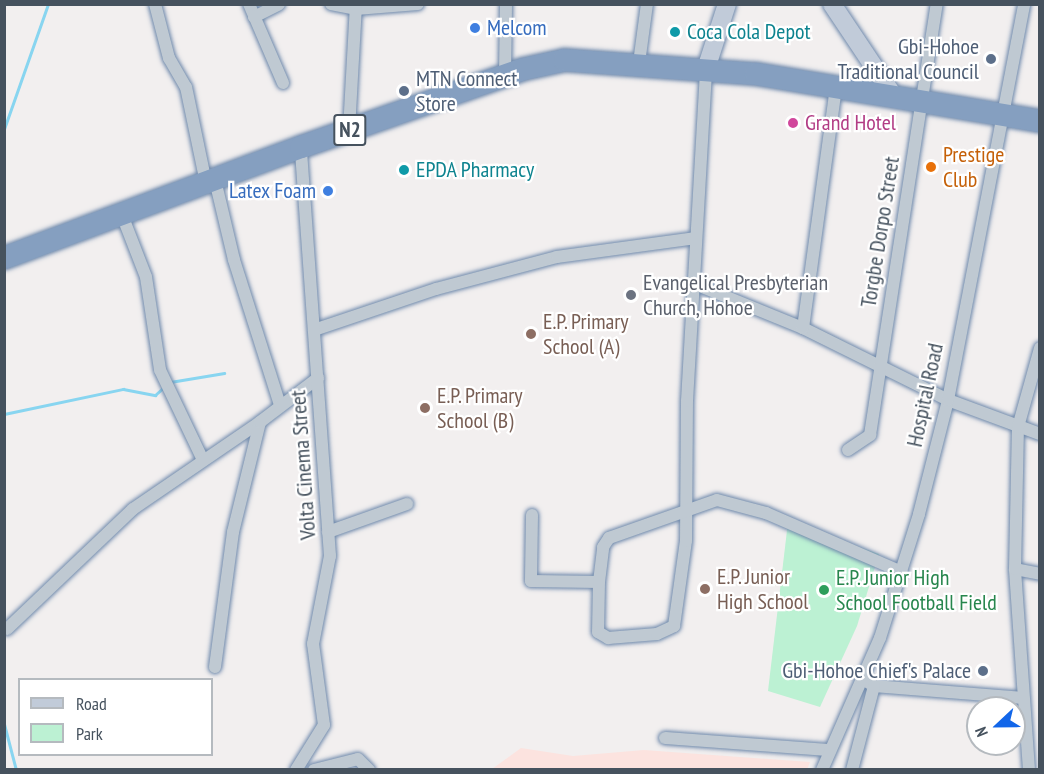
<!DOCTYPE html>
<html>
<head>
<meta charset="utf-8">
<style>
	body { margin:0 }
	#map { position:relative; width:1044px; height:774px; overflow:hidden; background:#f2efef; font-family:"PT Sans Narrow",sans-serif }
	div>[style] { position:absolute }
	.medical>* { inset:0; background:#fce3df }
	.green>* { inset:0; background:#bcf1d3 }
	.stream>* { height:3px; margin:-1.5px; padding:0 1.5px; transform-origin:1.5px; border-radius:1.5px; background:#88d5f0 }
	.roads { filter:drop-shadow(0 0 2px #708aac) drop-shadow(0 0 2px #708aac) }
	.street>* { height:12px; margin:-6px; padding:0 6px; transform-origin:6px; border-radius:6px; background:#bfc9d2 }
	.secondary>* { height:18px; margin:-9px; padding:0 9px; transform-origin:9px; border-radius:9px; background:#c1cbd9 }
	.highway>* { height:22px; margin:-11px; padding:0 11px; transform-origin:11px; border-radius:11px; background:#859fc0 }
	.dots>* { width:16px; height:16px; translate:-50% -50%; box-sizing:border-box; border:3px solid #fff; border-radius:50% }
	span { translate:-50% -50%; white-space:nowrap; text-align:center; line-height:1.15; -webkit-text-stroke:4.5px #fff; paint-order:stroke }
	.shield-label span { padding:2px 4px; background:#fff; border:2px solid; border-radius:4px; -webkit-text-stroke-width:0 }
	.shield-label { font-size:21px; color:#46525e; font-weight:700 }
	.shop-label { font-size:22px; color:#366cbe }
	.left { translate:0 -50%; text-align:left }
	.right { translate:-100% -50%; text-align:right }
	.culture-label { font-size:22px; color:#0d838f }
	.service-label { font-size:22px; color:#4e5e75 }
	.hotel-label { font-size:22px; color:#b23c85 }
	.food-label { font-size:22px; color:#c56008 }
	.street-label { font-size:22px; color:#46525e }
	.worship-label { font-size:22px; color:#5b616d }
	.education-label { font-size:22px; color:#785e54 }
	.leisure-label { font-size:22px; color:#27864d }
	.frame { position:absolute; inset:0; border:6px solid #46525e; pointer-events:none }
	.legend { position:absolute; left:18px; top:678px; width:195px; height:78px; box-sizing:border-box; background:#fff; border:2px solid #b5babf; margin:0; padding:8px 10px; list-style:none; font-size:18px; color:#46525e }
	.legend li { display:flex; align-items:center; gap:12px; height:30px }
	.legend b { width:30px; border:2px solid #b5babf }
	.north { position:absolute; left:966px; top:696px; width:60px; height:60px; box-sizing:border-box; background:#fff; border:2px solid #b5babf; border-radius:50%; rotate:248deg; font-size:16px; font-weight:700; line-height:24px; text-align:center; color:#46525e }
	.north::after { content:''; display:block; margin:auto; width:21px; height:27px; background:#1266e9; clip-path:polygon(50% 0,100% 100%,50% 72%,0 100%) }
</style>
</head>
<body>
<div id="map">
	<div class="medical">
		<i style="clip-path:polygon(521px 748px,573px 756px,644px 750px,810px 762px,807px 770px,492px 769px)"></i>
	</div>
	<div class="green">
		<i style="clip-path:polygon(788px 522px,879px 554px,857px 626px,820px 707px,768px 691px)"></i>
	</div>
	<div class="stream">
		<i style="left:4px;top:129px;width:133px;rotate:-70.6deg"></i>
		<i style="left:170px;top:382px;width:55px;rotate:-9.5deg"></i>
		<i style="left:4px;top:414px;width:122px;rotate:-11.9deg"></i>
		<i style="left:123px;top:389px;width:33px;rotate:11deg"></i>
		<i style="left:155px;top:395px;width:13px;rotate:-42deg"></i>
		<i style="left:4px;top:724px;width:48px;rotate:75.4deg"></i>
	</div>
	<div class="roads">
		<div class="street">
			<i style="left:155px;top:4px;width:56px;rotate:75.5deg"></i>
			<i style="left:169px;top:58px;width:34px;rotate:60deg"></i>
			<i style="left:186px;top:87px;width:98px;rotate:78.2deg"></i>
			<i style="left:249px;top:4px;width:86px;rotate:66.7deg"></i>
			<i style="left:331px;top:4px;width:25px;rotate:11deg"></i>
			<i style="left:356px;top:9px;width:62px;rotate:-4.6deg"></i>
			<i style="left:254px;top:17px;width:28px;rotate:-27deg"></i>
			<i style="left:639px;top:63px;width:60px;rotate:-82.3deg"></i>
			<i style="left:505px;top:76px;width:72px;rotate:-89.2deg"></i>
			<i style="left:349px;top:130px;width:126px;rotate:-86.8deg"></i>
			<i style="left:215px;top:180px;width:82px;rotate:76.6deg"></i>
			<i style="left:234px;top:260px;width:149px;rotate:72.4deg"></i>
			<i style="left:122px;top:215px;width:66px;rotate:68.8deg"></i>
			<i style="left:146px;top:277px;width:94px;rotate:81.4deg"></i>
			<i style="left:160px;top:370px;width:100px;rotate:64.5deg"></i>
			<i style="left:695px;top:284px;width:117px;rotate:22.2deg"></i>
			<i style="left:803px;top:328px;width:162px;rotate:26.4deg"></i>
			<i style="left:948px;top:400px;width:98px;rotate:20.3deg"></i>
			<i style="left:803px;top:328px;width:244px;rotate:-82.2deg"></i>
			<i style="left:314px;top:330px;width:129px;rotate:-18.6deg"></i>
			<i style="left:436px;top:289px;width:125px;rotate:-14.8deg"></i>
			<i style="left:557px;top:257px;width:140px;rotate:-7.8deg"></i>
			<i style="left:848px;top:450px;width:27px;rotate:-34deg"></i>
			<i style="left:870px;top:435px;width:436px;rotate:-81.2deg"></i>
			<i style="left:532px;top:515px;width:66px;rotate:90.9deg"></i>
			<i style="left:531px;top:581px;width:68px;rotate:0.8deg"></i>
			<i style="left:599px;top:582px;width:50px;rotate:91.1deg"></i>
			<i style="left:598px;top:632px;width:12px;rotate:31deg"></i>
			<i style="left:608px;top:638px;width:49px;rotate:-4.7deg"></i>
			<i style="left:657px;top:634px;width:19px;rotate:-25deg"></i>
			<i style="left:674px;top:626px;width:86px;rotate:-82deg"></i>
			<i style="left:686px;top:541px;width:140px;rotate:-89.6deg"></i>
			<i style="left:687px;top:401px;width:333px;rotate:-86.7deg"></i>
			<i style="left:328px;top:532px;width:84px;rotate:-19.5deg"></i>
			<i style="left:1015px;top:569px;width:25px;rotate:11deg"></i>
			<i style="left:599px;top:582px;width:35px;rotate:-83deg"></i>
			<i style="left:603px;top:547px;width:11px;rotate:-56deg"></i>
			<i style="left:609px;top:538px;width:114px;rotate:-19.4deg"></i>
			<i style="left:717px;top:500px;width:51px;rotate:14.9deg"></i>
			<i style="left:766px;top:513px;width:148px;rotate:23.5deg"></i>
			<i style="left:7px;top:629px;width:174px;rotate:-43.6deg"></i>
			<i style="left:133px;top:509px;width:154px;rotate:-34.4deg"></i>
			<i style="left:215px;top:667px;width:136px;rotate:-82.4deg"></i>
			<i style="left:233px;top:532px;width:113px;rotate:-76.2deg"></i>
			<i style="left:260px;top:422px;width:73px;rotate:-37.2deg"></i>
			<i style="left:861px;top:678px;width:15px;rotate:32deg"></i>
			<i style="left:874px;top:686px;width:150px;rotate:4.6deg"></i>
			<i style="left:665px;top:738px;width:164px;rotate:4.2deg"></i>
			<i style="left:296px;top:770px;width:53px;rotate:-58.1deg"></i>
			<i style="left:324px;top:725px;width:82px;rotate:-97.7deg"></i>
			<i style="left:313px;top:644px;width:90px;rotate:-79.1deg"></i>
			<i style="left:330px;top:556px;width:410px;rotate:-94.1deg"></i>
			<i style="left:314px;top:770px;width:45px;rotate:-14deg"></i>
			<i style="left:358px;top:759px;width:16px;rotate:45deg"></i>
			<i style="left:822px;top:770px;width:144px;rotate:-66.3deg"></i>
			<i style="left:880px;top:638px;width:130px;rotate:-72.5deg"></i>
			<i style="left:919px;top:514px;width:118px;rotate:-75.7deg"></i>
			<i style="left:948px;top:400px;width:403px;rotate:-79.1deg"></i>
			<i style="left:852px;top:770px;width:87px;rotate:-75.3deg"></i>
			<i style="left:1029px;top:770px;width:201px;rotate:-94deg"></i>
			<i style="left:1015px;top:569px;width:142px;rotate:-88.8deg"></i>
			<i style="left:1018px;top:427px;width:82px;rotate:-74.4deg"></i>
		</div>
		<div class="secondary">
			<i style="left:832px;top:4px;width:110px;rotate:56.2deg"></i>
			<i style="left:706px;top:69px;width:68px;rotate:-72.1deg"></i>
		</div>
		<div class="highway">
			<i style="left:4px;top:258px;width:317px;rotate:-20.5deg"></i>
			<i style="left:301px;top:147px;width:236px;rotate:-19.3deg"></i>
			<i style="left:524px;top:69px;width:42px;rotate:-12.4deg"></i>
			<i style="left:565px;top:60px;width:192px;rotate:4.2deg"></i>
			<i style="left:756px;top:74px;width:288px;rotate:9.4deg"></i>
		</div>
	</div>
	<div class="dots">
		<i style="left:475px;top:28px;background:#3f7fe0"></i>
		<i style="left:675px;top:32px;background:#0f9aa8"></i>
		<i style="left:991px;top:59px;background:#5c6f8a"></i>
		<i style="left:404px;top:91px;background:#5c6f8a"></i>
		<i style="left:793px;top:123px;background:#d1479c"></i>
		<i style="left:931px;top:167px;background:#e8710a"></i>
		<i style="left:404px;top:170px;background:#0f9aa8"></i>
		<i style="left:328px;top:191px;background:#3f7fe0"></i>
		<i style="left:631px;top:295px;background:#6b7280"></i>
		<i style="left:531px;top:334px;background:#8d6e63"></i>
		<i style="left:425px;top:408px;background:#8d6e63"></i>
		<i style="left:705px;top:589px;background:#8d6e63"></i>
		<i style="left:824px;top:590px;background:#2e9e5b"></i>
		<i style="left:983px;top:671px;background:#5c6f8a"></i>
	</div>
	<div class="shield-label">
		<span style="left:350px;top:130px">N2</span>
	</div>
	<div class="shop-label">
		<span class="left" style="left:487px;top:28px">Melcom</span>
		<span class="right" style="left:316px;top:191px">Latex Foam</span>
	</div>
	<div class="culture-label">
		<span class="left" style="left:687px;top:32px">Coca Cola Depot</span>
		<span class="left" style="left:416px;top:170px">EPDA Pharmacy</span>
	</div>
	<div class="service-label">
		<span class="right" style="left:979px;top:59px">Gbi-Hohoe<br>Traditional Council</span>
		<span class="left" style="left:416px;top:91px">MTN Connect<br>Store</span>
		<span class="right" style="left:971px;top:671px">Gbi-Hohoe Chief's Palace</span>
	</div>
	<div class="hotel-label">
		<span class="left" style="left:805px;top:123px">Grand Hotel</span>
	</div>
	<div class="food-label">
		<span class="left" style="left:943px;top:167px">Prestige<br>Club</span>
	</div>
	<div class="street-label">
		<span style="left:880px;top:232px;rotate:-81deg">Torgbe Dorpo Street</span>
		<span style="left:925px;top:395px;rotate:-78deg">Hospital Road</span>
		<span style="left:303px;top:465px;rotate:-94deg">Volta Cinema Street</span>
	</div>
	<div class="worship-label">
		<span class="left" style="left:643px;top:295px">Evangelical Presbyterian<br>Church, Hohoe</span>
	</div>
	<div class="education-label">
		<span class="left" style="left:543px;top:334px">E.P. Primary<br>School (A)</span>
		<span class="left" style="left:437px;top:408px">E.P. Primary<br>School (B)</span>
		<span class="left" style="left:717px;top:589px">E.P. Junior<br>High School</span>
	</div>
	<div class="leisure-label">
		<span class="left" style="left:836px;top:590px">E.P. Junior High<br>School Football Field</span>
	</div>
	<div class="frame"></div>
	<ul class="legend">
	<li><b style="height:8px;background:#c1cbd9"></b>Road</li>
	<li><b style="height:16px;background:#bcf1d3"></b>Park</li>
	</ul>
	<div class="north">N</div>
</div>
</body>
</html>
